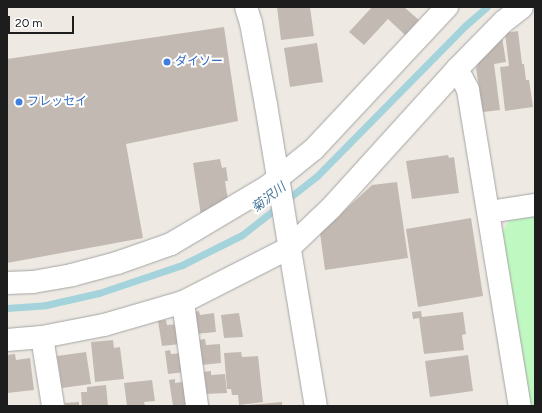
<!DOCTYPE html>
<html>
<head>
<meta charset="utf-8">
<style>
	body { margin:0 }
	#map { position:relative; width:542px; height:413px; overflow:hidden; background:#eeeae3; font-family:Figtree,"Noto Sans JP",sans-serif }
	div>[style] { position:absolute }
	.park>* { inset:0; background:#c0f8c1 }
	.stream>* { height:7px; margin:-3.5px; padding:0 3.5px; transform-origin:3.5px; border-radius:3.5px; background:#a4d3db }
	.building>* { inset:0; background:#c3b9b3 }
	.roads { filter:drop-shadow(0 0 1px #a4a4a4) drop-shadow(0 0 1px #a4a4a4) }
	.minor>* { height:22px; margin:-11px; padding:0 11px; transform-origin:11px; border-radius:11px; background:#fff }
	.dots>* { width:11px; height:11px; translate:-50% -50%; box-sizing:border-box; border:2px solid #fff; border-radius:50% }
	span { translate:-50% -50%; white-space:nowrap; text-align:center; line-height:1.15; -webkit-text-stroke:4px #fff; paint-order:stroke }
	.shop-label { font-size:12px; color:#366cbe }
	.left { translate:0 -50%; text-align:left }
	.water-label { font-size:13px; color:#45779c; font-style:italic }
	.frame { position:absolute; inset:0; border:8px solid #1d1d1d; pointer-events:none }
	.scale { position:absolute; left:8px; top:16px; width:66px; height:18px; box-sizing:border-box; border:2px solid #1d1d1d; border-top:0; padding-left:5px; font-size:12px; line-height:14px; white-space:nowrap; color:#1d1d1d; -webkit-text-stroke:3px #fff; paint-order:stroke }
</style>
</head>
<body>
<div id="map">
	<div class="park">
		<i style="clip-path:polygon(535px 216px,535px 406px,531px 406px,501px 235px,509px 220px)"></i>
	</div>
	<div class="stream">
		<i style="left:7px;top:308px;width:39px;rotate:-4deg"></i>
		<i style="left:46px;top:305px;width:54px;rotate:-12.8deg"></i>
		<i style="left:99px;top:293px;width:88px;rotate:-18.6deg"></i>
		<i style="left:182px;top:265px;width:67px;rotate:-26.6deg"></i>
		<i style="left:242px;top:235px;width:95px;rotate:-38.2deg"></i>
		<i style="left:317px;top:176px;width:212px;rotate:-45.4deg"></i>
		<i style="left:466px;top:25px;width:28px;rotate:-41deg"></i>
	</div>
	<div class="building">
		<i style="clip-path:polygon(277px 7px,310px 7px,314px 36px,281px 40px)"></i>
		<i style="clip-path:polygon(372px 7px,404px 7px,419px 20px,405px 35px,388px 19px,364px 45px,349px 32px)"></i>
		<i style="clip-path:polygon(224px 27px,238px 121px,126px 144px,143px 238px,7px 263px,7px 59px)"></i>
		<i style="clip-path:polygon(518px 31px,522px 64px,524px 64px,526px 80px,529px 80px,533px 107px,505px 111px,500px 67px,509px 66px,505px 33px)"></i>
		<i style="clip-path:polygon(502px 37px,506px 62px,494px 64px,500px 110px,483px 112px,476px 68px,484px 52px)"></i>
		<i style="clip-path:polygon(317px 43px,323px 82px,290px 87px,284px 48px)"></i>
		<i style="clip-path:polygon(448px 155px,449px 158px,454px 157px,459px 193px,412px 199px,406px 161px)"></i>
		<i style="clip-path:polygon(220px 159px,222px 168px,226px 167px,228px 181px,225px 181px,228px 200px,201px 216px,193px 163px)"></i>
		<i style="clip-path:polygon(397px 182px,408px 258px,325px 270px,320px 233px,372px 185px)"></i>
		<i style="clip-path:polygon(471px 218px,483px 296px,418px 307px,406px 229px)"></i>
		<i style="clip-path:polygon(199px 311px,200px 315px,214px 313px,216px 332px,195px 334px,193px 312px)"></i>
		<i style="clip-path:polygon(421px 311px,422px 317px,463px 312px,466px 334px,462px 335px,464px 350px,424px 354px,419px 318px,413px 319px,412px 312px)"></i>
		<i style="clip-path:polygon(239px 313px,243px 337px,224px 338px,221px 315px)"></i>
		<i style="clip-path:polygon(166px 320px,167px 325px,179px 324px,181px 344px,162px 346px,158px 321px)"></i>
		<i style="clip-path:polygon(205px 339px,206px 345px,220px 344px,221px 363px,202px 365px,199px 340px)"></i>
		<i style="clip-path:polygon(113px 340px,114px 348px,120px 347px,124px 379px,95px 382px,91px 342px)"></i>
		<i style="clip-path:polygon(170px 350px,171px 354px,183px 353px,185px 372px,168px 374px,165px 351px)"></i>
		<i style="clip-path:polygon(86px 352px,91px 384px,62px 388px,57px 356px)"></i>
		<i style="clip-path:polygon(241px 352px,242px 357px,258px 356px,263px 402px,239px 405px,238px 395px,232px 395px,231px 389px,227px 389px,224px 353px)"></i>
		<i style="clip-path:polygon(15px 354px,16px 360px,30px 358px,34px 390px,7px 393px,7px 355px)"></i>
		<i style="clip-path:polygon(468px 355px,473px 391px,430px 397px,425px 361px)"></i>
		<i style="clip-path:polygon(211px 371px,211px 375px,225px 374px,227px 393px,205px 394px,204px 372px)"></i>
		<i style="clip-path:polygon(175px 379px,175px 383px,188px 381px,188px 406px,173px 406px,169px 380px)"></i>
		<i style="clip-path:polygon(152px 380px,155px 401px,144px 402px,145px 406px,127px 406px,124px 383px)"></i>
		<i style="clip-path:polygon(106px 385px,108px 406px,82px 406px,81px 392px,87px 392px,87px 387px)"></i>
		<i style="clip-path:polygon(79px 402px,79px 406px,66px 406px,65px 403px)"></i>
		<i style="clip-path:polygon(282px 402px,282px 406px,248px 406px,248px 405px)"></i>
	</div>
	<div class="roads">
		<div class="minor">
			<i style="left:246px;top:7px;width:17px;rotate:73deg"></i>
			<i style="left:251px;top:23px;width:83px;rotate:79.6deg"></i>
			<i style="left:266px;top:105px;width:305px;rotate:80.6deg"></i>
			<i style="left:457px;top:69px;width:24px;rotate:62deg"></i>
			<i style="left:468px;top:90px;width:320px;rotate:80.7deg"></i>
			<i style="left:489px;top:212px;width:47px;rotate:-8.7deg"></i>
			<i style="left:7px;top:283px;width:26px;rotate:-2deg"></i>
			<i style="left:33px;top:282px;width:40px;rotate:-10deg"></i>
			<i style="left:72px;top:275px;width:47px;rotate:-14.9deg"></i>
			<i style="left:117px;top:263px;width:57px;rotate:-19.4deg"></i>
			<i style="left:171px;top:244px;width:112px;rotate:-30.7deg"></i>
			<i style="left:267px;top:187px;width:60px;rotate:-39deg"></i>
			<i style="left:314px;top:149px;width:195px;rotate:-46.9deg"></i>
			<i style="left:183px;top:302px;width:105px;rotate:82.3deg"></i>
			<i style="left:42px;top:337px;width:70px;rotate:80.9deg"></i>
			<i style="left:7px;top:340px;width:35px;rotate:-5deg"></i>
			<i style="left:42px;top:337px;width:63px;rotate:-11deg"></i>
			<i style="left:104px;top:325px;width:82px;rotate:-16.2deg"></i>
			<i style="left:183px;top:302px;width:119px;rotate:-27deg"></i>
			<i style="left:289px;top:248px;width:58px;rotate:-43.6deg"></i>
			<i style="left:331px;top:208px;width:188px;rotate:-47.8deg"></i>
			<i style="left:457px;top:69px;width:66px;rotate:-45.6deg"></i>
			<i style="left:503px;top:22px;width:24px;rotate:-38deg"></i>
		</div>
	</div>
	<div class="dots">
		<i style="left:167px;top:62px;background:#3f7fe0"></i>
		<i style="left:19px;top:102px;background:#3f7fe0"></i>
	</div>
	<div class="shop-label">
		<span class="left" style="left:175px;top:62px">ダイソー</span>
		<span class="left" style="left:27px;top:102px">フレッセイ</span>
	</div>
	<div class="water-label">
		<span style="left:269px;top:198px;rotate:-38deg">菊沢川</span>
	</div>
	<div class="frame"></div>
	<div class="scale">20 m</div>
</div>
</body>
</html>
